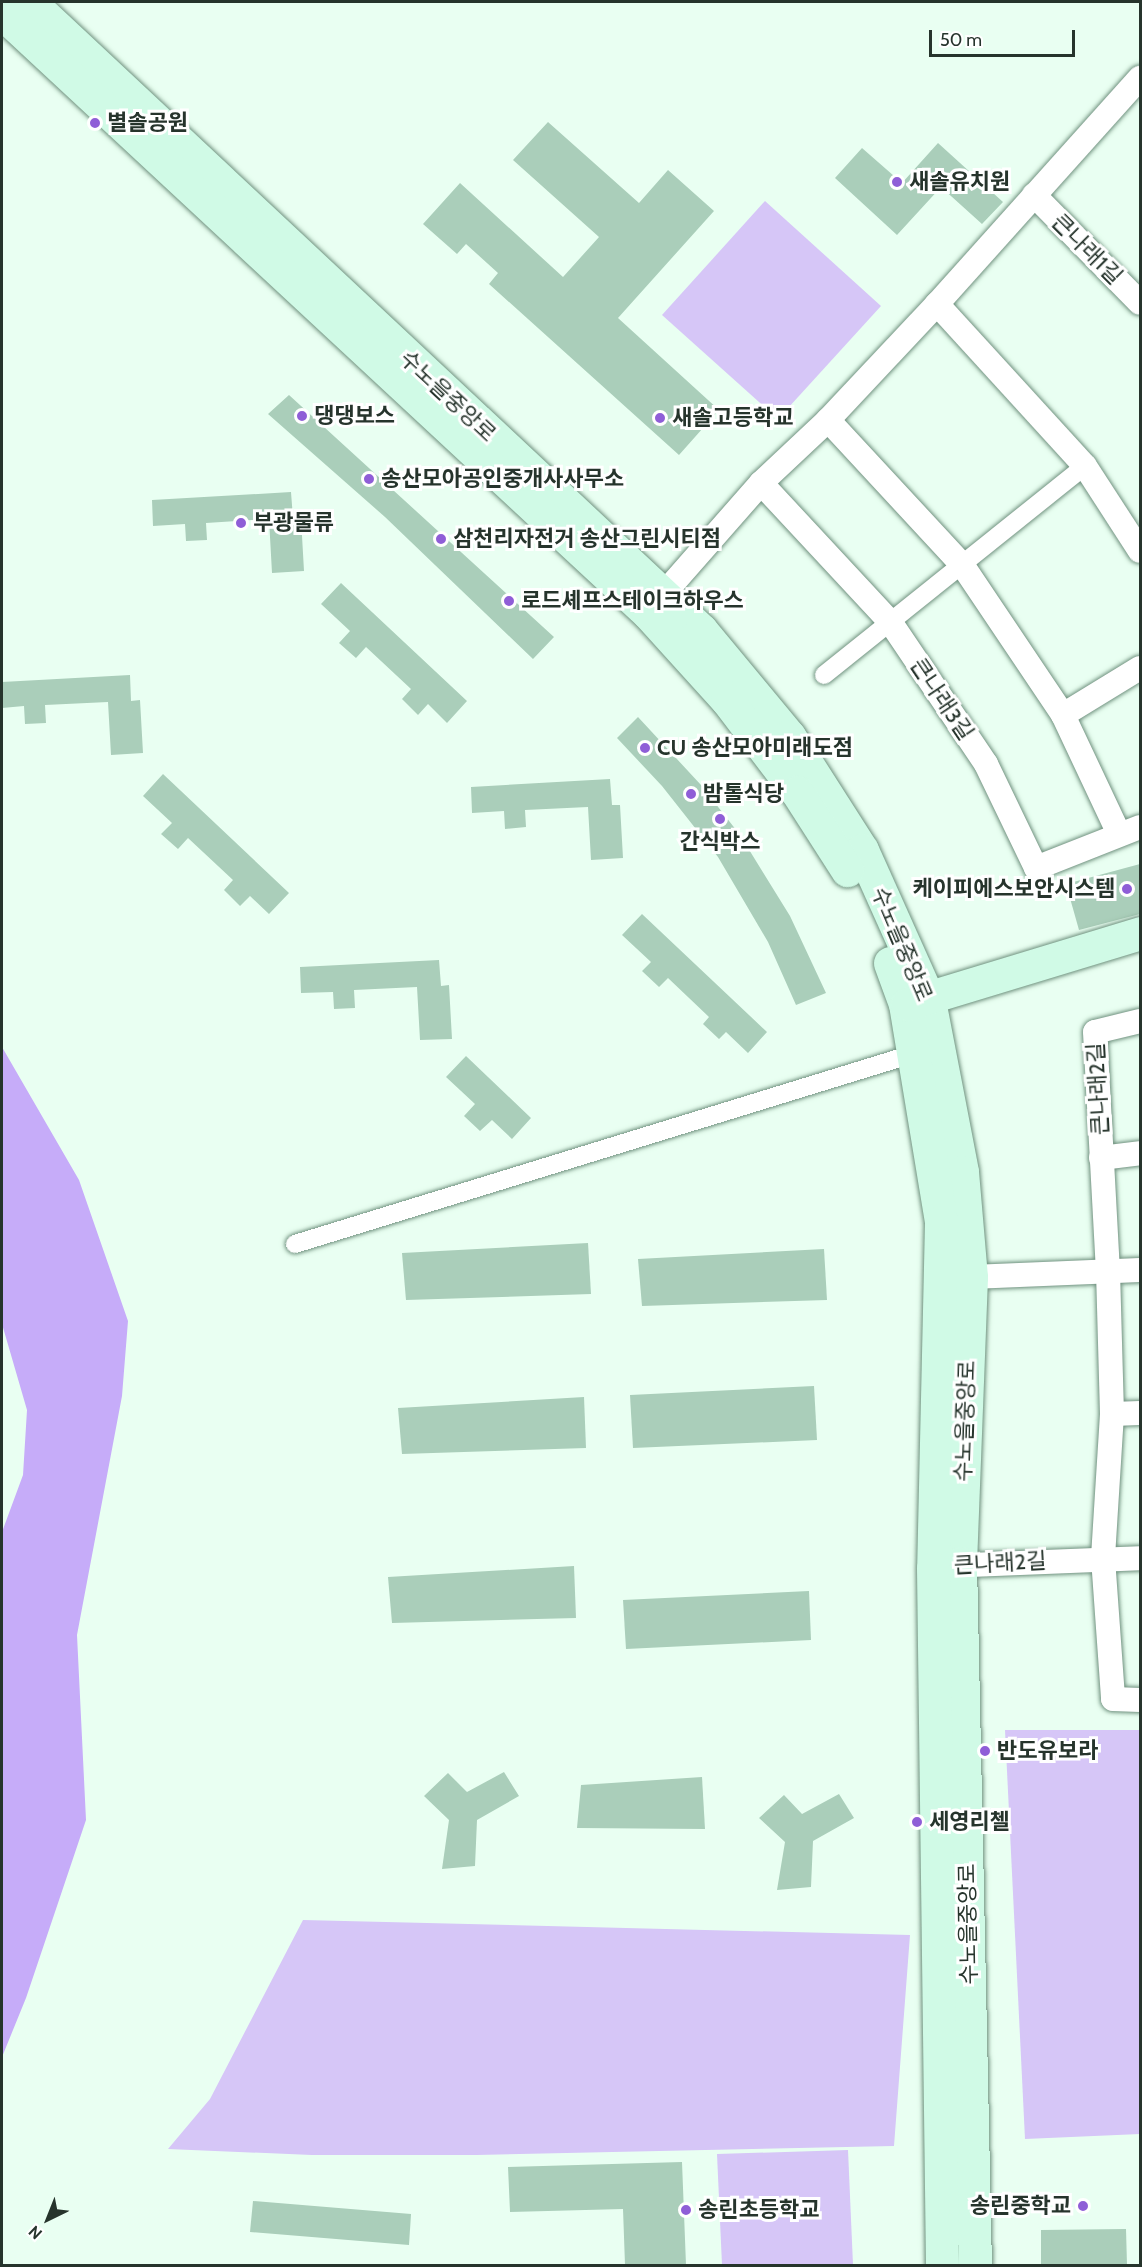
<!DOCTYPE html>
<html>
<head>
<meta charset="utf-8">
<style>
	body { margin:0 }
	#map { position:relative; width:1142px; height:2267px; overflow:hidden; background:#e9fff2; font-family:Cabin,"Noto Sans KR",sans-serif }
	div>[style] { position:absolute }
	.green>* { inset:0; background:#d6c6f7 }
	.water>* { inset:0; background:#c6acf9 }
	.building>* { inset:0; background:#aaceba }
	.roads { filter:drop-shadow(0 0 2px #70927f) drop-shadow(0 0 2px #70927f) }
	.pedestrian>* { height:18px; margin:-9px; padding:0 9px; transform-origin:9px; border-radius:9px; background:#fff }
	.minor>* { height:24px; margin:-12px; padding:0 12px; transform-origin:12px; border-radius:12px; background:#fff }
	.secondary>* { height:33px; margin:-16.5px; padding:0 16.5px; transform-origin:16.5px; border-radius:16.5px; background:#d0fae6 }
	.dots>* { width:16px; height:16px; translate:-50% -50%; box-sizing:border-box; border:3px solid #fff; border-radius:50% }
	span { translate:-50% -50%; white-space:nowrap; text-align:center; line-height:1.15; -webkit-text-stroke:6px #fff; paint-order:stroke }
	.poi-label { font-size:22px; color:#26342c; font-weight:700 }
	.left { translate:0 -50%; text-align:left }
	.right { translate:-100% -50%; text-align:right }
	.street-label { font-size:22px; color:#26342c }
	.frame { position:absolute; inset:0; border:3px solid #26342c; pointer-events:none }
	.north { position:absolute; left:18px; top:2189px; width:60px; height:60px; -webkit-text-stroke:4px #fff; paint-order:stroke; rotate:223deg; font-size:16px; font-weight:700; line-height:24px; text-align:center; color:#26342c }
	.north::after { content:''; display:block; margin:auto; width:21px; height:27px; background:#26342c; clip-path:polygon(50% 0,100% 100%,50% 72%,0 100%) }
	.scale { position:absolute; left:929px; top:30px; width:146px; height:27px; box-sizing:border-box; border:3px solid #26342c; border-top:0; padding-left:8px; font-size:18px; line-height:21px; white-space:nowrap; color:#26342c; -webkit-text-stroke:4px #fff; paint-order:stroke }
</style>
</head>
<body>
<div id="map">
	<div class="green">
		<i style="clip-path:polygon(765px 201px,881px 306px,778px 419px,662px 315px)"></i>
		<i style="clip-path:polygon(1005px 1730px,1140px 1730px,1140px 2134px,1025px 2139px)"></i>
		<i style="clip-path:polygon(303px 1920px,910px 1935px,894px 2146px,476px 2155px,312px 2155px,168px 2149px,210px 2099px)"></i>
		<i style="clip-path:polygon(848px 2150px,853px 2265px,722px 2265px,717px 2154px)"></i>
	</div>
	<div class="water">
		<i style="clip-path:polygon(2px 1047px,79px 1180px,128px 1321px,122px 1396px,77px 1635px,86px 1820px,26px 1998px,2px 2057px,2px 1532px,23px 1475px,27px 1410px,2px 1324px)"></i>
	</div>
	<div class="building">
		<i style="clip-path:polygon(548px 122px,639px 203px,668px 170px,714px 211px,618px 318px,719px 410px,679px 455px,489px 284px,498px 273px,466px 244px,457px 254px,423px 224px,460px 183px,563px 277px,599px 237px,513px 160px)"></i>
		<i style="clip-path:polygon(938px 143px,1003px 202px,982px 224px,941px 187px,897px 235px,835px 178px,862px 148px,902px 183px)"></i>
		<i style="clip-path:polygon(289px 395px,554px 637px,533px 659px,385px 517px,268px 414px)"></i>
		<i style="clip-path:polygon(291px 492px,293px 518px,301px 518px,304px 571px,272px 573px,269px 519px,206px 523px,207px 540px,186px 541px,185px 524px,153px 526px,152px 500px)"></i>
		<i style="clip-path:polygon(341px 583px,467px 701px,447px 723px,428px 704px,418px 715px,402px 699px,411px 689px,366px 647px,356px 658px,339px 643px,350px 631px,321px 604px)"></i>
		<i style="clip-path:polygon(130px 675px,131px 701px,140px 700px,143px 753px,111px 755px,108px 702px,45px 705px,46px 723px,25px 724px,24px 706px,2px 708px,2px 682px)"></i>
		<i style="clip-path:polygon(638px 717px,701px 785px,740px 835px,790px 916px,826px 993px,796px 1005px,768px 942px,718px 857px,662px 786px,617px 738px)"></i>
		<i style="clip-path:polygon(163px 774px,289px 893px,269px 914px,250px 896px,240px 906px,224px 890px,233px 880px,188px 838px,178px 849px,161px 834px,172px 823px,143px 796px)"></i>
		<i style="clip-path:polygon(610px 779px,612px 805px,620px 805px,623px 858px,591px 860px,588px 807px,525px 810px,526px 827px,505px 829px,504px 811px,472px 813px,471px 787px)"></i>
		<i style="clip-path:polygon(1140px 864px,1140px 914px,1079px 930px,1066px 884px)"></i>
		<i style="clip-path:polygon(642px 914px,767px 1032px,748px 1053px,726px 1032px,719px 1039px,703px 1024px,709px 1017px,668px 978px,659px 987px,642px 971px,651px 962px,622px 935px)"></i>
		<i style="clip-path:polygon(439px 960px,441px 986px,449px 985px,452px 1039px,420px 1040px,417px 987px,354px 990px,355px 1008px,334px 1009px,333px 992px,301px 993px,300px 967px)"></i>
		<i style="clip-path:polygon(466px 1056px,531px 1118px,512px 1139px,492px 1120px,480px 1131px,464px 1116px,475px 1104px,446px 1077px)"></i>
		<i style="clip-path:polygon(588px 1243px,591px 1294px,406px 1300px,402px 1253px)"></i>
		<i style="clip-path:polygon(824px 1249px,827px 1300px,642px 1306px,638px 1259px)"></i>
		<i style="clip-path:polygon(814px 1386px,817px 1440px,633px 1448px,630px 1395px)"></i>
		<i style="clip-path:polygon(584px 1397px,586px 1448px,402px 1454px,398px 1408px)"></i>
		<i style="clip-path:polygon(574px 1566px,576px 1618px,392px 1623px,388px 1577px)"></i>
		<i style="clip-path:polygon(809px 1591px,811px 1640px,626px 1649px,623px 1600px)"></i>
		<i style="clip-path:polygon(504px 1772px,519px 1796px,477px 1820px,475px 1866px,442px 1869px,449px 1820px,424px 1796px,448px 1773px,467px 1792px)"></i>
		<i style="clip-path:polygon(702px 1777px,705px 1829px,577px 1828px,581px 1785px)"></i>
		<i style="clip-path:polygon(839px 1794px,854px 1818px,813px 1841px,811px 1887px,777px 1890px,785px 1842px,759px 1818px,784px 1795px,802px 1814px)"></i>
		<i style="clip-path:polygon(682px 2162px,686px 2265px,625px 2265px,623px 2209px,510px 2212px,508px 2167px)"></i>
		<i style="clip-path:polygon(253px 2201px,411px 2214px,409px 2245px,250px 2232px)"></i>
		<i style="clip-path:polygon(1126px 2229px,1127px 2265px,1041px 2265px,1041px 2230px)"></i>
	</div>
	<div class="roads">
		<div class="pedestrian">
			<i style="left:824px;top:675px;width:334px;rotate:-38.7deg"></i>
			<i style="left:295px;top:1244px;width:653px;rotate:-17.1deg"></i>
		</div>
		<div class="minor">
			<i style="left:1034px;top:195px;width:151px;rotate:45.5deg"></i>
			<i style="left:937px;top:304px;width:219px;rotate:47.6deg"></i>
			<i style="left:1085px;top:466px;width:101px;rotate:57.1deg"></i>
			<i style="left:828px;top:420px;width:199px;rotate:47.2deg"></i>
			<i style="left:963px;top:566px;width:179px;rotate:56.1deg"></i>
			<i style="left:1063px;top:715px;width:132px;rotate:64.8deg"></i>
			<i style="left:761px;top:483px;width:191px;rotate:47.1deg"></i>
			<i style="left:891px;top:623px;width:170px;rotate:56deg"></i>
			<i style="left:986px;top:764px;width:115px;rotate:64.3deg"></i>
			<i style="left:1036px;top:868px;width:112px;rotate:-21.5deg"></i>
			<i style="left:653px;top:606px;width:164px;rotate:-48.7deg"></i>
			<i style="left:761px;top:483px;width:92px;rotate:-43.2deg"></i>
			<i style="left:828px;top:420px;width:159px;rotate:-46.8deg"></i>
			<i style="left:937px;top:304px;width:304px;rotate:-48.1deg"></i>
			<i style="left:1063px;top:715px;width:90px;rotate:-31.4deg"></i>
			<i style="left:1140px;top:1021px;width:46px;rotate:166.3deg"></i>
			<i style="left:1095px;top:1032px;width:239px;rotate:86.9deg"></i>
			<i style="left:1108px;top:1271px;width:143px;rotate:88.4deg"></i>
			<i style="left:1112px;top:1414px;width:144px;rotate:93.6deg"></i>
			<i style="left:1103px;top:1558px;width:141px;rotate:85.9deg"></i>
			<i style="left:1113px;top:1699px;width:27px;rotate:2deg"></i>
			<i style="left:1101px;top:1158px;width:39px;rotate:-7deg"></i>
			<i style="left:971px;top:1277px;width:169px;rotate:-2.4deg"></i>
			<i style="left:1112px;top:1414px;width:28px;rotate:-2deg"></i>
			<i style="left:944px;top:1566px;width:196px;rotate:-2.3deg"></i>
		</div>
		<div class="secondary">
			<i style="left:30px;top:2px;width:919px;rotate:43.1deg"></i>
			<i style="left:701px;top:630px;width:138px;rotate:50.3deg"></i>
			<i style="left:789px;top:736px;width:135px;rotate:57.4deg"></i>
			<i style="left:862px;top:850px;width:164px;rotate:65.9deg"></i>
			<i style="left:929px;top:1000px;width:175px;rotate:79.1deg"></i>
			<i style="left:962px;top:1172px;width:105px;rotate:85.1deg"></i>
			<i style="left:971px;top:1277px;width:286px;rotate:92.2deg"></i>
			<i style="left:960px;top:1563px;width:703px;rotate:88.78deg"></i>
			<i style="left:2px;top:13px;width:882px;rotate:42.89deg"></i>
			<i style="left:648px;top:613px;width:118px;rotate:47.8deg"></i>
			<i style="left:727px;top:700px;width:116px;rotate:52.7deg"></i>
			<i style="left:797px;top:792px;width:93px;rotate:57.3deg"></i>
			<i style="left:890px;top:963px;width:44px;rotate:69.9deg"></i>
			<i style="left:905px;top:1004px;width:221px;rotate:80.6deg"></i>
			<i style="left:941px;top:1222px;width:346px;rotate:91.3deg"></i>
			<i style="left:933px;top:1568px;width:698px;rotate:89.26deg"></i>
			<i style="left:907px;top:1004px;width:244px;rotate:-16.9deg"></i>
		</div>
	</div>
	<div class="dots">
		<i style="left:95px;top:123px;background:#8f5ed7"></i>
		<i style="left:897px;top:182px;background:#8f5ed7"></i>
		<i style="left:302px;top:416px;background:#8f5ed7"></i>
		<i style="left:660px;top:418px;background:#8f5ed7"></i>
		<i style="left:369px;top:479px;background:#8f5ed7"></i>
		<i style="left:241px;top:523px;background:#8f5ed7"></i>
		<i style="left:441px;top:539px;background:#8f5ed7"></i>
		<i style="left:509px;top:601px;background:#8f5ed7"></i>
		<i style="left:645px;top:748px;background:#8f5ed7"></i>
		<i style="left:691px;top:794px;background:#8f5ed7"></i>
		<i style="left:720px;top:819px;background:#8f5ed7"></i>
		<i style="left:1127px;top:889px;background:#8f5ed7"></i>
		<i style="left:985px;top:1751px;background:#8f5ed7"></i>
		<i style="left:917px;top:1822px;background:#8f5ed7"></i>
		<i style="left:1083px;top:2206px;background:#8f5ed7"></i>
		<i style="left:686px;top:2210px;background:#8f5ed7"></i>
	</div>
	<div class="poi-label">
		<span class="left" style="left:107px;top:123px">별솔공원</span>
		<span class="left" style="left:909px;top:182px">새솔유치원</span>
		<span class="left" style="left:314px;top:416px">댕댕보스</span>
		<span class="left" style="left:672px;top:418px">새솔고등학교</span>
		<span class="left" style="left:381px;top:479px">송산모아공인중개사사무소</span>
		<span class="left" style="left:253px;top:523px">부광물류</span>
		<span class="left" style="left:453px;top:539px">삼천리자전거 송산그린시티점</span>
		<span class="left" style="left:521px;top:601px">로드셰프스테이크하우스</span>
		<span class="left" style="left:657px;top:748px">CU 송산모아미래도점</span>
		<span class="left" style="left:703px;top:794px">밤톨식당</span>
		<span style="left:720px;top:842px">간식박스</span>
		<span class="right" style="left:1115px;top:889px">케이피에스보안시스템</span>
		<span class="left" style="left:997px;top:1751px">반도유보라</span>
		<span class="left" style="left:929px;top:1822px">세영리첼</span>
		<span class="right" style="left:1071px;top:2206px">송린중학교</span>
		<span class="left" style="left:698px;top:2210px">송린초등학교</span>
	</div>
	<div class="street-label">
		<span style="left:1087px;top:249px;rotate:45deg">큰나래1길</span>
		<span style="left:448px;top:396px;rotate:43deg">수노을중앙로</span>
		<span style="left:942px;top:699px;rotate:56deg">큰나래3길</span>
		<span style="left:902px;top:944px;rotate:67deg">수노을중앙로</span>
		<span style="left:1098px;top:1089px;rotate:-93deg">큰나래2길</span>
		<span style="left:965px;top:1421px;rotate:-88deg">수노을중앙로</span>
		<span style="left:1000px;top:1563px;rotate:-3deg">큰나래2길</span>
		<span style="left:968px;top:1924px;rotate:-91deg">수노을중앙로</span>
	</div>
	<div class="frame"></div>
	<div class="north">N</div>
	<div class="scale">50 m</div>
</div>
</body>
</html>
